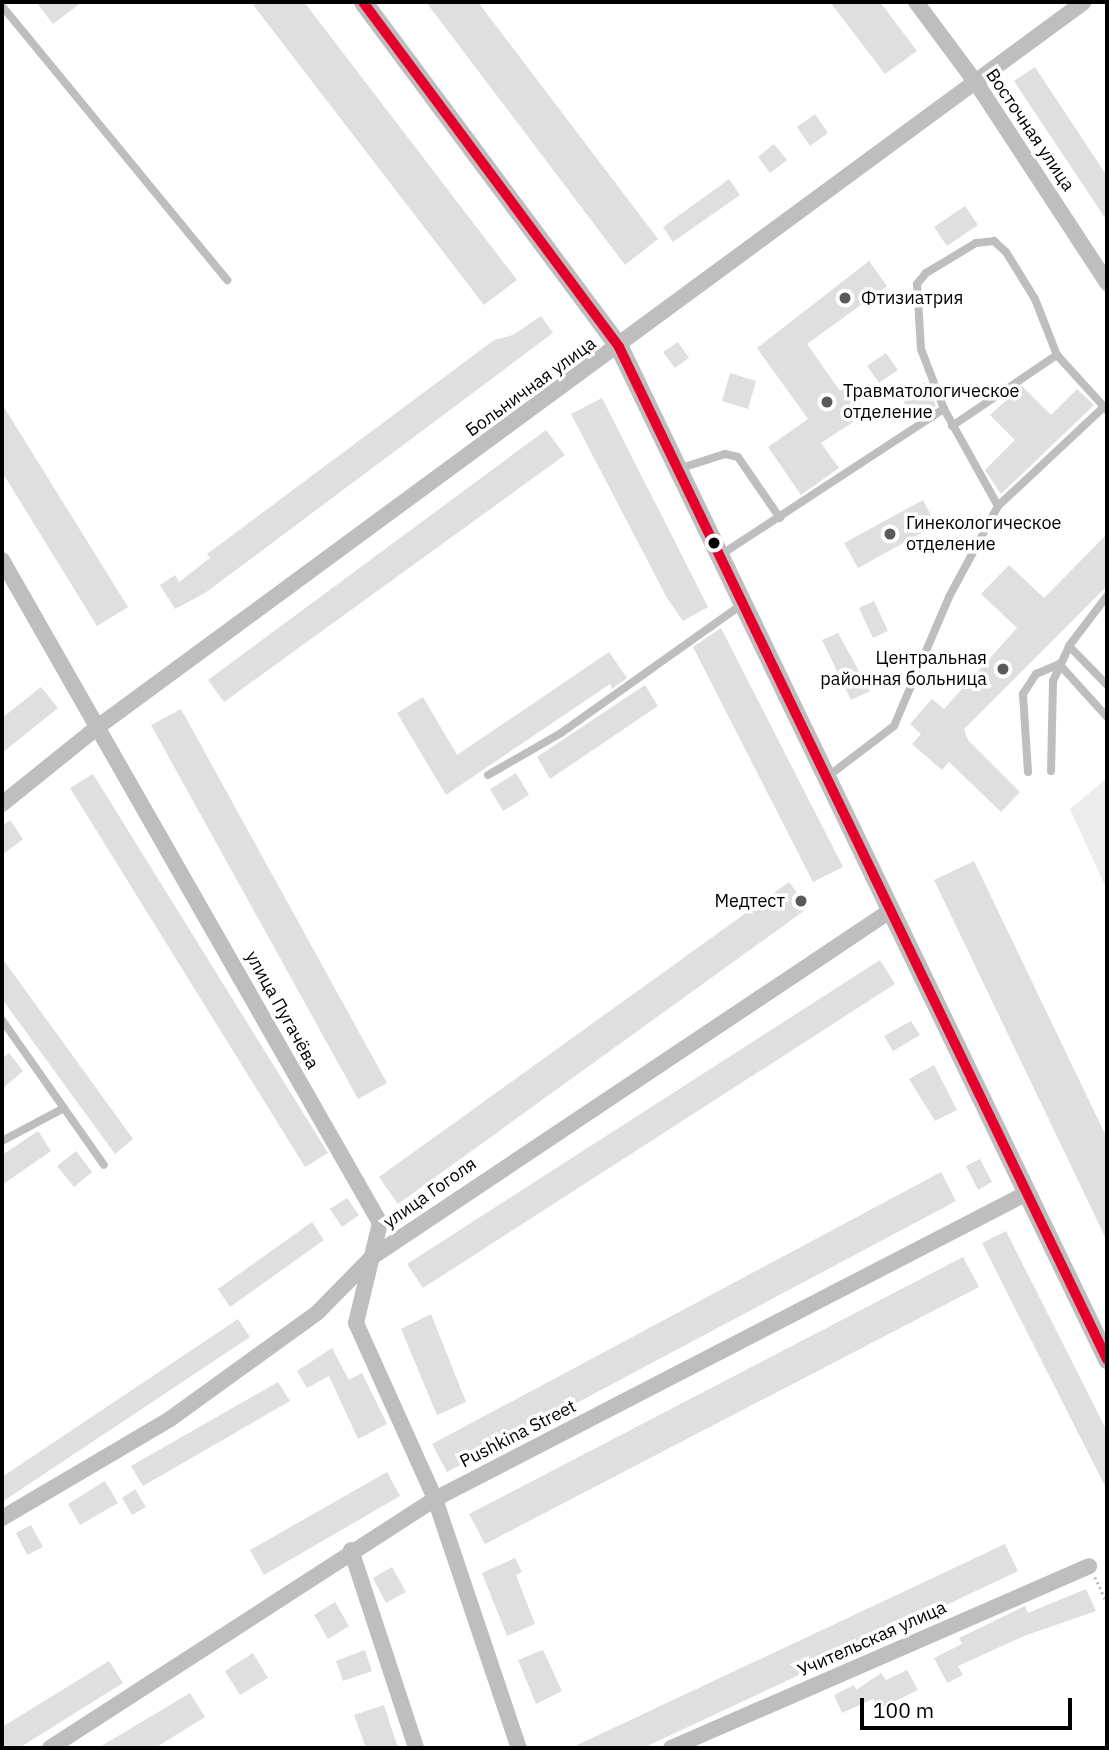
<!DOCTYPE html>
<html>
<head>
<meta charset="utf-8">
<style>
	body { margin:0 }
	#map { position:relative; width:1109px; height:1750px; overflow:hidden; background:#fff; font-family:"IBM Plex Sans",sans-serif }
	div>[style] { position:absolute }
	.green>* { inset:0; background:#ececec }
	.building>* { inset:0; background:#dfdfdf }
	.path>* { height:2.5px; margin-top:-1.25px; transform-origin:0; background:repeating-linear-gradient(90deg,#b9b9b9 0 2px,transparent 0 5.5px) }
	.service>* { height:8px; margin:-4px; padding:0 4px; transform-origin:4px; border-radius:4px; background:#bebebe }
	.minor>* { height:16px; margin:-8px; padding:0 8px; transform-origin:8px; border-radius:8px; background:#bebebe }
	.tertiary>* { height:19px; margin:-9.5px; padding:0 9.5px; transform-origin:9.5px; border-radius:9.5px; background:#bebebe }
	.bus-1>* { height:10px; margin:-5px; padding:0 5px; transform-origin:5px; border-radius:5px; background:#e4002b }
	.dots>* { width:19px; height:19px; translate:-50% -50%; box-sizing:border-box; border:4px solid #fff; border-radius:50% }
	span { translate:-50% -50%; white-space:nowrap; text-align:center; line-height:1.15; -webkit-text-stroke:7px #fff; paint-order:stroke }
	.street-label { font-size:18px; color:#000 }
	.poi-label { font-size:18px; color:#000 }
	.left { translate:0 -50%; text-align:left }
	.right { translate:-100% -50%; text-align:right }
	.frame { position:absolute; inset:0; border:4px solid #000; pointer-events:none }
	.scale { position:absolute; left:860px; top:1698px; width:212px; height:32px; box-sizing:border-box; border:4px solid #000; border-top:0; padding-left:9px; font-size:21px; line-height:24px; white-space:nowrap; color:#000; -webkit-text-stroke:5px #fff; paint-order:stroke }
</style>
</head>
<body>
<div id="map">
	<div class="green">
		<i style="clip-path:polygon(1107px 778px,1107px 890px,1070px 809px)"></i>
	</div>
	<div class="building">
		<i style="clip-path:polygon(36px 2px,82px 2px,53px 24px)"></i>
		<i style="clip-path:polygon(251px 2px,304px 2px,517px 280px,484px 305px)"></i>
		<i style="clip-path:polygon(426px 2px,478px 2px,658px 239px,625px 265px)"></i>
		<i style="clip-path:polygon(830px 2px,880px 2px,917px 51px,885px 74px)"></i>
		<i style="clip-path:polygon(1035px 67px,1107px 176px,1107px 221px,1014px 81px)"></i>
		<i style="clip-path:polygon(815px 114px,828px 133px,810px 146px,797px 127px)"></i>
		<i style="clip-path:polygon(774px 144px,787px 160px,770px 173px,758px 157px)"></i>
		<i style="clip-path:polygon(729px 179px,740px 195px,673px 242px,663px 227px)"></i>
		<i style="clip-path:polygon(965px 206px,978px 225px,947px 246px,934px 227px)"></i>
		<i style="clip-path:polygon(869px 261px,887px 286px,807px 344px,840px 391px,847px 386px,867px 413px,821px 443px,839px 468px,801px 495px,768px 447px,808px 419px,757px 348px)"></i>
		<i style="clip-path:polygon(541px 316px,553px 333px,205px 593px,175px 609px,160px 585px,175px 575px,179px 582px,210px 558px,207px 554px,494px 340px,513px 335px)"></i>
		<i style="clip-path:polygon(678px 342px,689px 358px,675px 368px,663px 352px)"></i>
		<i style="clip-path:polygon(886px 353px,898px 370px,879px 383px,867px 366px)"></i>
		<i style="clip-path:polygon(730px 373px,756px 381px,748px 409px,722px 401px)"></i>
		<i style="clip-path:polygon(925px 382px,936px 406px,915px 420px,901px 397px)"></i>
		<i style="clip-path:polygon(1022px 386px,1051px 415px,1077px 389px,1094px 405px,1001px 494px,985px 470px,1015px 440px,990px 415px)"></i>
		<i style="clip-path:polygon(602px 398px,708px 607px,683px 621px,667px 598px,571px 414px)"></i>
		<i style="clip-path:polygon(2px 404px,128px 607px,97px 626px,2px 472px)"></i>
		<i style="clip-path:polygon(546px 430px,565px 455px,224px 702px,208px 680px)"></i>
		<i style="clip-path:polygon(923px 500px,936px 525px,858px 568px,844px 543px)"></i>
		<i style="clip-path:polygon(1107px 534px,1107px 586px,964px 729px,968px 740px,1020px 792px,1001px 812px,949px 762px,942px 770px,912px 744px,921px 734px,910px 724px,932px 699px,944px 709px,1017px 628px,981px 594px,1009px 565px,1044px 598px)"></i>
		<i style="clip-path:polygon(874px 601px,888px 631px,873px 638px,859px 608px)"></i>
		<i style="clip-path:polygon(721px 628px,843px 867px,813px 882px,693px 647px)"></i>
		<i style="clip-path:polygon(838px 633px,870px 691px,851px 700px,822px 640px)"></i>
		<i style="clip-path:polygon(609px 652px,627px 678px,612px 689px,610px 684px,446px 795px,397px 713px,423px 697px,457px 755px)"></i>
		<i style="clip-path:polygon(645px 685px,658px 706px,550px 779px,537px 757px)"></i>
		<i style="clip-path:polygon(41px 687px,58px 708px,2px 753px,2px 718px)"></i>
		<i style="clip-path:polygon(181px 709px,387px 1083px,358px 1099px,151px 725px)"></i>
		<i style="clip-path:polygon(516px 773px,529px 795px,503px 811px,490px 789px)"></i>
		<i style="clip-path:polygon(93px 774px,328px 1153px,305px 1167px,70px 788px)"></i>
		<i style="clip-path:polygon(10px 820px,23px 839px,2px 855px,2px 826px)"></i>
		<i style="clip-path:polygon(974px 861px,1107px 1138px,1107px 1241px,934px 880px)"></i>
		<i style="clip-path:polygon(789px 882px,808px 908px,398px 1204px,379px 1177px)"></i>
		<i style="clip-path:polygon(2px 958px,133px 1139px,115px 1154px,2px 999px)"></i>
		<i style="clip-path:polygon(880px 960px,895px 984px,423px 1288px,407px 1264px)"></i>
		<i style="clip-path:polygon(911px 1021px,920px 1035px,893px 1051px,884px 1036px)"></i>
		<i style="clip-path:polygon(9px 1053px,23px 1071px,2px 1089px,2px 1059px)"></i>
		<i style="clip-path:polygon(934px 1065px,957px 1110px,935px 1121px,909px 1079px)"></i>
		<i style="clip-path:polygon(38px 1131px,51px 1151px,2px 1185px,2px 1155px)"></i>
		<i style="clip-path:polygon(76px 1151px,92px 1172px,74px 1187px,57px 1166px)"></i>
		<i style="clip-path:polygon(980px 1159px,992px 1182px,978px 1190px,966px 1166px)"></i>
		<i style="clip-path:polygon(941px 1172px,956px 1201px,447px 1472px,432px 1444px)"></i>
		<i style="clip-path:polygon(347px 1198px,359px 1215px,342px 1227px,330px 1209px)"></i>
		<i style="clip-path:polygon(312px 1222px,324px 1240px,230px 1307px,218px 1289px)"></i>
		<i style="clip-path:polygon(1006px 1231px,1107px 1431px,1107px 1490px,982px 1243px)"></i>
		<i style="clip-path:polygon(963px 1257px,979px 1287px,485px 1544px,469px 1514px)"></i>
		<i style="clip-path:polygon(431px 1314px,466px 1402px,437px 1415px,401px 1329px)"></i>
		<i style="clip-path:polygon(238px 1319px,250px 1337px,2px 1502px,2px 1477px)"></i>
		<i style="clip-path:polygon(332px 1348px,349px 1380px,362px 1373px,387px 1424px,358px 1439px,329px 1376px,307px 1388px,297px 1371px)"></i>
		<i style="clip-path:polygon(278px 1382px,290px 1401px,143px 1486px,131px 1466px)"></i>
		<i style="clip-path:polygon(387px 1472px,400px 1496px,264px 1575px,250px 1550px)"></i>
		<i style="clip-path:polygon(105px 1481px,118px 1503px,80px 1525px,68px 1504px)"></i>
		<i style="clip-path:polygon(135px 1489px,146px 1507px,132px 1515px,122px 1498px)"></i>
		<i style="clip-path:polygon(31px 1525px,43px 1547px,27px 1555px,16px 1533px)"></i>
		<i style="clip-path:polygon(1005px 1544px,1018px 1571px,782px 1683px,643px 1748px,571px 1748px)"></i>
		<i style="clip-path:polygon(515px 1558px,522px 1572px,516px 1575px,535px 1624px,507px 1636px,482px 1573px)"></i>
		<i style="clip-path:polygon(392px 1567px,406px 1592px,386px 1603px,373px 1578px)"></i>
		<i style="clip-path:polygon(1086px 1589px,1096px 1611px,1024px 1636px,958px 1666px,963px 1675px,947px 1683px,934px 1658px,962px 1644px,959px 1638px,1025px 1606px,1028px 1613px)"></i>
		<i style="clip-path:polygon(335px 1602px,349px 1626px,328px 1639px,314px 1615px)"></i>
		<i style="clip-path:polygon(365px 1650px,372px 1671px,343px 1681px,336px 1661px)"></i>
		<i style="clip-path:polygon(543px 1650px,562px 1691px,536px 1704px,518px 1660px)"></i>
		<i style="clip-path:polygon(253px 1653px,268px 1678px,240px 1695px,225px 1671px)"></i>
		<i style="clip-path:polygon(109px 1661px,123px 1683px,19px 1748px,2px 1748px,2px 1727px)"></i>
		<i style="clip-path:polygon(907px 1670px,918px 1690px,879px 1709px,873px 1699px,842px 1713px,834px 1695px,854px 1685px,856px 1690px,881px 1673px,886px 1680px)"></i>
		<i style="clip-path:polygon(190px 1693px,205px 1717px,155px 1748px,98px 1748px)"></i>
		<i style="clip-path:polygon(384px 1705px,398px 1748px,366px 1748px,354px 1715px)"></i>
	</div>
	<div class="path">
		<i style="left:1095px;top:1577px;width:29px;rotate:65deg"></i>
	</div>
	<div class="service">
		<i style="left:2px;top:6px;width:355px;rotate:50.6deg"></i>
		<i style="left:944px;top:409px;width:64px;rotate:-111deg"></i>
		<i style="left:921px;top:349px;width:65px;rotate:-93.5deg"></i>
		<i style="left:917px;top:284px;width:14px;rotate:-51deg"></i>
		<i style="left:926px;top:273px;width:58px;rotate:-31deg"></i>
		<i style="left:976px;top:243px;width:18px;rotate:-6deg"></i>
		<i style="left:994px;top:241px;width:16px;rotate:43deg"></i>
		<i style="left:1006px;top:252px;width:55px;rotate:58.3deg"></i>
		<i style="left:1035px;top:299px;width:60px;rotate:68.6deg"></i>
		<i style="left:1057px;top:355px;width:74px;rotate:47.7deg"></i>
		<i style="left:952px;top:426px;width:127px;rotate:-34.1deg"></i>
		<i style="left:678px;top:469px;width:49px;rotate:-17.7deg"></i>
		<i style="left:725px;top:454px;width:13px;rotate:13deg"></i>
		<i style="left:738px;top:457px;width:74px;rotate:55.5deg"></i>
		<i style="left:998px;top:506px;width:146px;rotate:-43.1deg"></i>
		<i style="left:719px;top:556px;width:269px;rotate:-33.2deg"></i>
		<i style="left:944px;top:409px;width:111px;rotate:60.9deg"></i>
		<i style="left:998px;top:506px;width:103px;rotate:118.3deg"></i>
		<i style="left:949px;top:597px;width:140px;rotate:113.1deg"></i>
		<i style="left:894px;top:726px;width:84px;rotate:142.7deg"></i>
		<i style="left:1069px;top:646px;width:54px;rotate:45.7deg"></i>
		<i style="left:1051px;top:771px;width:90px;rotate:-88.7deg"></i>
		<i style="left:1053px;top:681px;width:38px;rotate:-65deg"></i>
		<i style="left:1069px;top:646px;width:63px;rotate:-52.8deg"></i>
		<i style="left:1028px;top:772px;width:78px;rotate:-93.7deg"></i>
		<i style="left:1023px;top:694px;width:24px;rotate:-57deg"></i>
		<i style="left:1036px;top:674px;width:25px;rotate:-23deg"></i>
		<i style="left:1059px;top:664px;width:72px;rotate:47.8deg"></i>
		<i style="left:488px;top:775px;width:84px;rotate:-29.9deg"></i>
		<i style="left:561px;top:733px;width:221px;rotate:-35.4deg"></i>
		<i style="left:2px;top:1020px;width:177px;rotate:54.9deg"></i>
		<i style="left:2px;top:1141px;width:70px;rotate:-28deg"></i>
	</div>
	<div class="minor">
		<i style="left:916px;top:2px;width:102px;rotate:53.4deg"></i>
		<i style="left:977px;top:84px;width:238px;rotate:56.8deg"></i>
		<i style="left:2px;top:560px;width:763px;rotate:60.31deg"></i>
		<i style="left:380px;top:1223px;width:103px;rotate:103.5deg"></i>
		<i style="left:356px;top:1323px;width:193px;rotate:65.8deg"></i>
		<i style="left:435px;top:1499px;width:263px;rotate:71.4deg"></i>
		<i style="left:2px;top:804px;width:124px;rotate:-38.8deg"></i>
		<i style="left:99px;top:726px;width:1222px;rotate:-36.32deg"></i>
		<i style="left:2px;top:1518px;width:195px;rotate:-30.5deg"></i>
		<i style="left:170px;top:1419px;width:181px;rotate:-35.8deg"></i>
		<i style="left:317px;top:1313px;width:78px;rotate:-45.5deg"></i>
		<i style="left:372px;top:1257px;width:623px;rotate:-33.74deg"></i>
		<i style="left:351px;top:1550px;width:208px;rotate:71.8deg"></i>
		<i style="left:50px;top:1748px;width:459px;rotate:-32.9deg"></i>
		<i style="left:435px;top:1499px;width:666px;rotate:-27.33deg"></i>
		<i style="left:671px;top:1748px;width:456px;rotate:-23.5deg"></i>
	</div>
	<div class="tertiary">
		<i style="left:363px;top:2px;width:430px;rotate:53.4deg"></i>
		<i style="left:619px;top:347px;width:1124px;rotate:64.26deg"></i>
	</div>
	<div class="bus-1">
		<i style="left:363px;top:2px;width:430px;rotate:53.4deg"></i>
		<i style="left:619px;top:347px;width:1124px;rotate:64.26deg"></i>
	</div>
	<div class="dots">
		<i style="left:845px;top:298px;background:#595959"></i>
		<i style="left:827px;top:402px;background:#595959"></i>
		<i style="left:890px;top:534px;background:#595959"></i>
		<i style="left:714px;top:543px;background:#000"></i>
		<i style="left:1003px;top:669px;background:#595959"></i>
		<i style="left:801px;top:901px;background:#595959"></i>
	</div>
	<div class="street-label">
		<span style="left:1030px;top:130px;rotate:56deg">Восточная улица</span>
		<span style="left:531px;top:387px;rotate:-36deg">Больничная улица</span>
		<span style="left:282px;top:1010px;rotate:61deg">улица Пугачёва</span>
		<span style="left:430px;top:1193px;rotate:-35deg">улица Гоголя</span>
		<span style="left:518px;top:1434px;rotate:-27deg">Pushkina Street</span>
		<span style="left:872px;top:1639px;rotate:-24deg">Учительская улица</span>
	</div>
	<div class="poi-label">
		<span class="left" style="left:861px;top:298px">Фтизиатрия</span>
		<span class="left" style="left:843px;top:402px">Травматологическое<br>отделение</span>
		<span class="left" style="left:906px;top:534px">Гинекологическое<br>отделение</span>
		<span class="right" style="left:987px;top:669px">Центральная<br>районная больница</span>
		<span class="right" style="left:785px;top:901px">Медтест</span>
	</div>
	<div class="frame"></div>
	<div class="scale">100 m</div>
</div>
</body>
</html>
